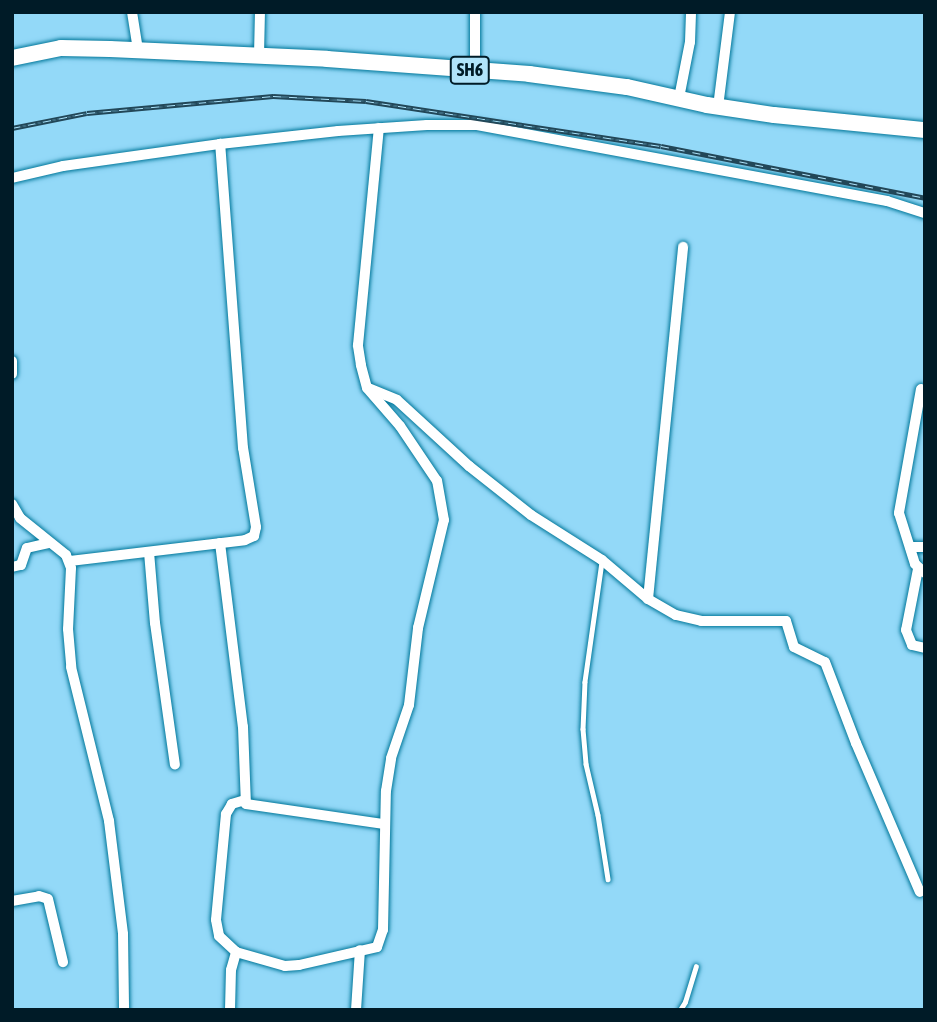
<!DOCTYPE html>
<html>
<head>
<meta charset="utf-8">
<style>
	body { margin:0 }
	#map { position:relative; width:937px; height:1022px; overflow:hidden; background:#93d9f8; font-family:"Asap Condensed",sans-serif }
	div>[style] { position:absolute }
	.roads { filter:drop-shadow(0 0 2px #00779a) drop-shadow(0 0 2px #00779a) }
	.lane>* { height:4.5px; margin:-2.25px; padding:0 2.25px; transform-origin:2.25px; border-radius:2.25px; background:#fff }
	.street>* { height:10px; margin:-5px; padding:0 5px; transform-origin:5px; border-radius:5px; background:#fff }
	.primary>* { height:16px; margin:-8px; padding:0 8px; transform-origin:8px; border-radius:8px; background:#fff }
	.rail>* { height:5px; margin-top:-2.5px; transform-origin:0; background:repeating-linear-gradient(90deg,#b0e4fb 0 8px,#224758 0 16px); box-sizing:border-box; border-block:2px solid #224758 }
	span { translate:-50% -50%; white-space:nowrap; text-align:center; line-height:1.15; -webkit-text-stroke:5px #b0e4fb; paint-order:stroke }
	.shield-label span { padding:2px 5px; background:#b0e4fb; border:2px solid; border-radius:5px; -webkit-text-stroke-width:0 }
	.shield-label { font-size:18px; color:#001b27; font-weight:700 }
	.frame { position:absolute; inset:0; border:14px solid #001b27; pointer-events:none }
</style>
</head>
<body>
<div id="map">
	<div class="roads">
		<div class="lane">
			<i style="left:602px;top:562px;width:121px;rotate:98.1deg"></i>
			<i style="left:585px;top:682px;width:47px;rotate:92.4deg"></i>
			<i style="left:583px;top:729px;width:35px;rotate:85deg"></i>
			<i style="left:586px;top:764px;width:52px;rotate:76.8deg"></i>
			<i style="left:598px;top:815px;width:65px;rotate:81.1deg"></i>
			<i style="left:680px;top:1010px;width:9px;rotate:-58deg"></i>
			<i style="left:685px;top:1002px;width:37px;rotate:-73deg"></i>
		</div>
		<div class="street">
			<i style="left:132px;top:12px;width:38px;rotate:81deg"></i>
			<i style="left:259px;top:55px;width:43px;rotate:-88.7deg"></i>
			<i style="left:475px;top:71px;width:59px;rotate:-90deg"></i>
			<i style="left:679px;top:98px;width:57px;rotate:-78.9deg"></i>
			<i style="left:690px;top:42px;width:30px;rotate:-88deg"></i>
			<i style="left:718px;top:107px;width:96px;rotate:-82.8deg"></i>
			<i style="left:12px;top:178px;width:52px;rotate:-13.2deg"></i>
			<i style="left:63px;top:166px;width:159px;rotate:-8deg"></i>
			<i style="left:220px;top:144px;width:119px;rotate:-6.3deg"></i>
			<i style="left:338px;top:131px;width:89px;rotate:-3.9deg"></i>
			<i style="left:427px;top:125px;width:50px"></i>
			<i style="left:477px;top:125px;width:417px;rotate:10.5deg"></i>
			<i style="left:887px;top:201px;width:40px;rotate:18deg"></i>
			<i style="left:12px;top:361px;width:13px;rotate:90deg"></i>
			<i style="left:368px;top:388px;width:31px;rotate:22deg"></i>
			<i style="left:397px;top:400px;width:98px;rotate:42.5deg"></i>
			<i style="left:469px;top:466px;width:79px;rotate:38.3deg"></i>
			<i style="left:531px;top:515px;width:84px;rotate:32.4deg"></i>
			<i style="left:602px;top:560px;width:60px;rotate:40.3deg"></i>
			<i style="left:648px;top:599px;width:32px;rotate:30deg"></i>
			<i style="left:676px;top:615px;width:26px;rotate:13deg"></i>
			<i style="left:701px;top:621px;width:85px"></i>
			<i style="left:786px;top:621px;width:27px;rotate:73deg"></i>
			<i style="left:794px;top:647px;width:34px;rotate:26deg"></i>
			<i style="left:825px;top:662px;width:87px;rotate:69.1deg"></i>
			<i style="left:856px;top:743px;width:162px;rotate:66.8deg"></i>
			<i style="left:921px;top:389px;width:126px;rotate:100.1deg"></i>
			<i style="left:899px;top:513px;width:53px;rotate:72.6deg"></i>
			<i style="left:915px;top:564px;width:13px;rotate:42deg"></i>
			<i style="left:12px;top:504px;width:16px;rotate:60deg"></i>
			<i style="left:20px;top:518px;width:59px;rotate:38.8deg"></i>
			<i style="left:66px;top:555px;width:14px;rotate:69deg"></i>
			<i style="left:71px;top:568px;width:61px;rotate:92.8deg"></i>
			<i style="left:68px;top:629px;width:38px;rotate:85deg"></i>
			<i style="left:71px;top:667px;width:159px;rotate:76.1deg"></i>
			<i style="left:109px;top:821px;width:114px;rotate:82.9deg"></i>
			<i style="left:123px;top:934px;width:76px;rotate:89.2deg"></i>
			<i style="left:220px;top:543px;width:185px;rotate:82.9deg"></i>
			<i style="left:243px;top:727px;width:77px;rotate:87.8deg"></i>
			<i style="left:246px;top:804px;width:138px;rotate:8.3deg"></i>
			<i style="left:910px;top:547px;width:15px"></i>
			<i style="left:149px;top:552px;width:71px;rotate:85.2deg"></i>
			<i style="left:155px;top:623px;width:143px;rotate:82deg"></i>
			<i style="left:70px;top:561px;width:176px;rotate:-6.8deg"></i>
			<i style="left:245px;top:540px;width:10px;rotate:-24deg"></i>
			<i style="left:254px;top:536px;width:9px;rotate:-77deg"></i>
			<i style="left:256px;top:527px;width:80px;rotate:-99.3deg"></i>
			<i style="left:243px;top:448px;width:305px;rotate:-94.3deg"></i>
			<i style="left:12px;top:567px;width:9px;rotate:-13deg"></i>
			<i style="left:21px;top:565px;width:18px;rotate:-71deg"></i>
			<i style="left:27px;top:548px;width:23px;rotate:-13deg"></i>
			<i style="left:918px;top:569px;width:62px;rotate:101.1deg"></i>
			<i style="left:906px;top:630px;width:16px;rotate:68deg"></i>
			<i style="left:912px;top:645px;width:13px;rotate:13deg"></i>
			<i style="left:648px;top:599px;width:354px;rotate:-84.3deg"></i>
			<i style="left:245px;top:800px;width:14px;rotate:163deg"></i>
			<i style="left:232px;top:804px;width:12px;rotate:121deg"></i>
			<i style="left:226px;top:814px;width:106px;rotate:95.4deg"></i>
			<i style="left:216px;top:920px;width:16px;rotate:79deg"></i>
			<i style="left:219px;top:936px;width:23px;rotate:43deg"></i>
			<i style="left:236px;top:952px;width:51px;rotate:15.9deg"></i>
			<i style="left:285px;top:966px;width:14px;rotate:-4deg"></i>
			<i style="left:299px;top:965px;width:80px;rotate:-13deg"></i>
			<i style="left:377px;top:947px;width:18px;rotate:-71deg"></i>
			<i style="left:383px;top:930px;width:139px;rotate:-88.8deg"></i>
			<i style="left:386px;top:791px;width:33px;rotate:-81deg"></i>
			<i style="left:391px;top:758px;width:56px;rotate:-71.2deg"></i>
			<i style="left:409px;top:705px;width:78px;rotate:-83.3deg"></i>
			<i style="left:418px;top:628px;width:111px;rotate:-76.5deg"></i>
			<i style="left:444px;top:520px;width:40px;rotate:-100deg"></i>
			<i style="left:437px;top:481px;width:66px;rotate:-123.9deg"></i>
			<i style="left:400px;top:426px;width:50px;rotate:-131deg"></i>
			<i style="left:367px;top:388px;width:24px;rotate:-105deg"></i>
			<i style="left:361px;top:365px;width:20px;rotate:-99deg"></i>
			<i style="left:358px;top:345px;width:218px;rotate:-84.5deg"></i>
			<i style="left:12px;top:901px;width:27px;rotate:-10deg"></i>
			<i style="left:39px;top:896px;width:9px;rotate:18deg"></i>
			<i style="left:48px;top:899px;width:65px;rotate:76.6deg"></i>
			<i style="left:230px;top:1010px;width:40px;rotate:-88.6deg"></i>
			<i style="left:231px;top:970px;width:19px;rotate:-74deg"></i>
			<i style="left:356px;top:1010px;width:60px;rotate:-86.2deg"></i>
		</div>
		<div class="primary">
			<i style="left:12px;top:58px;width:50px;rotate:-11.5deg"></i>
			<i style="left:61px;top:48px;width:49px;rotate:1.2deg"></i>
			<i style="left:110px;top:49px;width:217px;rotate:2.6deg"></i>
			<i style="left:327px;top:59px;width:203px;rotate:4.2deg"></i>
			<i style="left:529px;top:74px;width:99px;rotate:7.6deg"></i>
			<i style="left:627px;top:87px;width:82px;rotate:12.7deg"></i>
			<i style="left:707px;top:105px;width:68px;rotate:8.5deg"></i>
			<i style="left:774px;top:115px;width:152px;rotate:5.7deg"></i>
		</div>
	</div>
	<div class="rail">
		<i style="left:12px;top:128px;width:76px;rotate:-11.3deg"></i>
		<i style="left:87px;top:113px;width:187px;rotate:-5.2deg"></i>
		<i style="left:273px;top:96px;width:93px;rotate:3.1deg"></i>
		<i style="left:366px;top:101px;width:298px;rotate:8.7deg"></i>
		<i style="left:661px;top:146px;width:269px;rotate:11.1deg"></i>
	</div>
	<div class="shield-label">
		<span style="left:470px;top:70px">SH6</span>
	</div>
	<div class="frame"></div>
</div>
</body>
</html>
